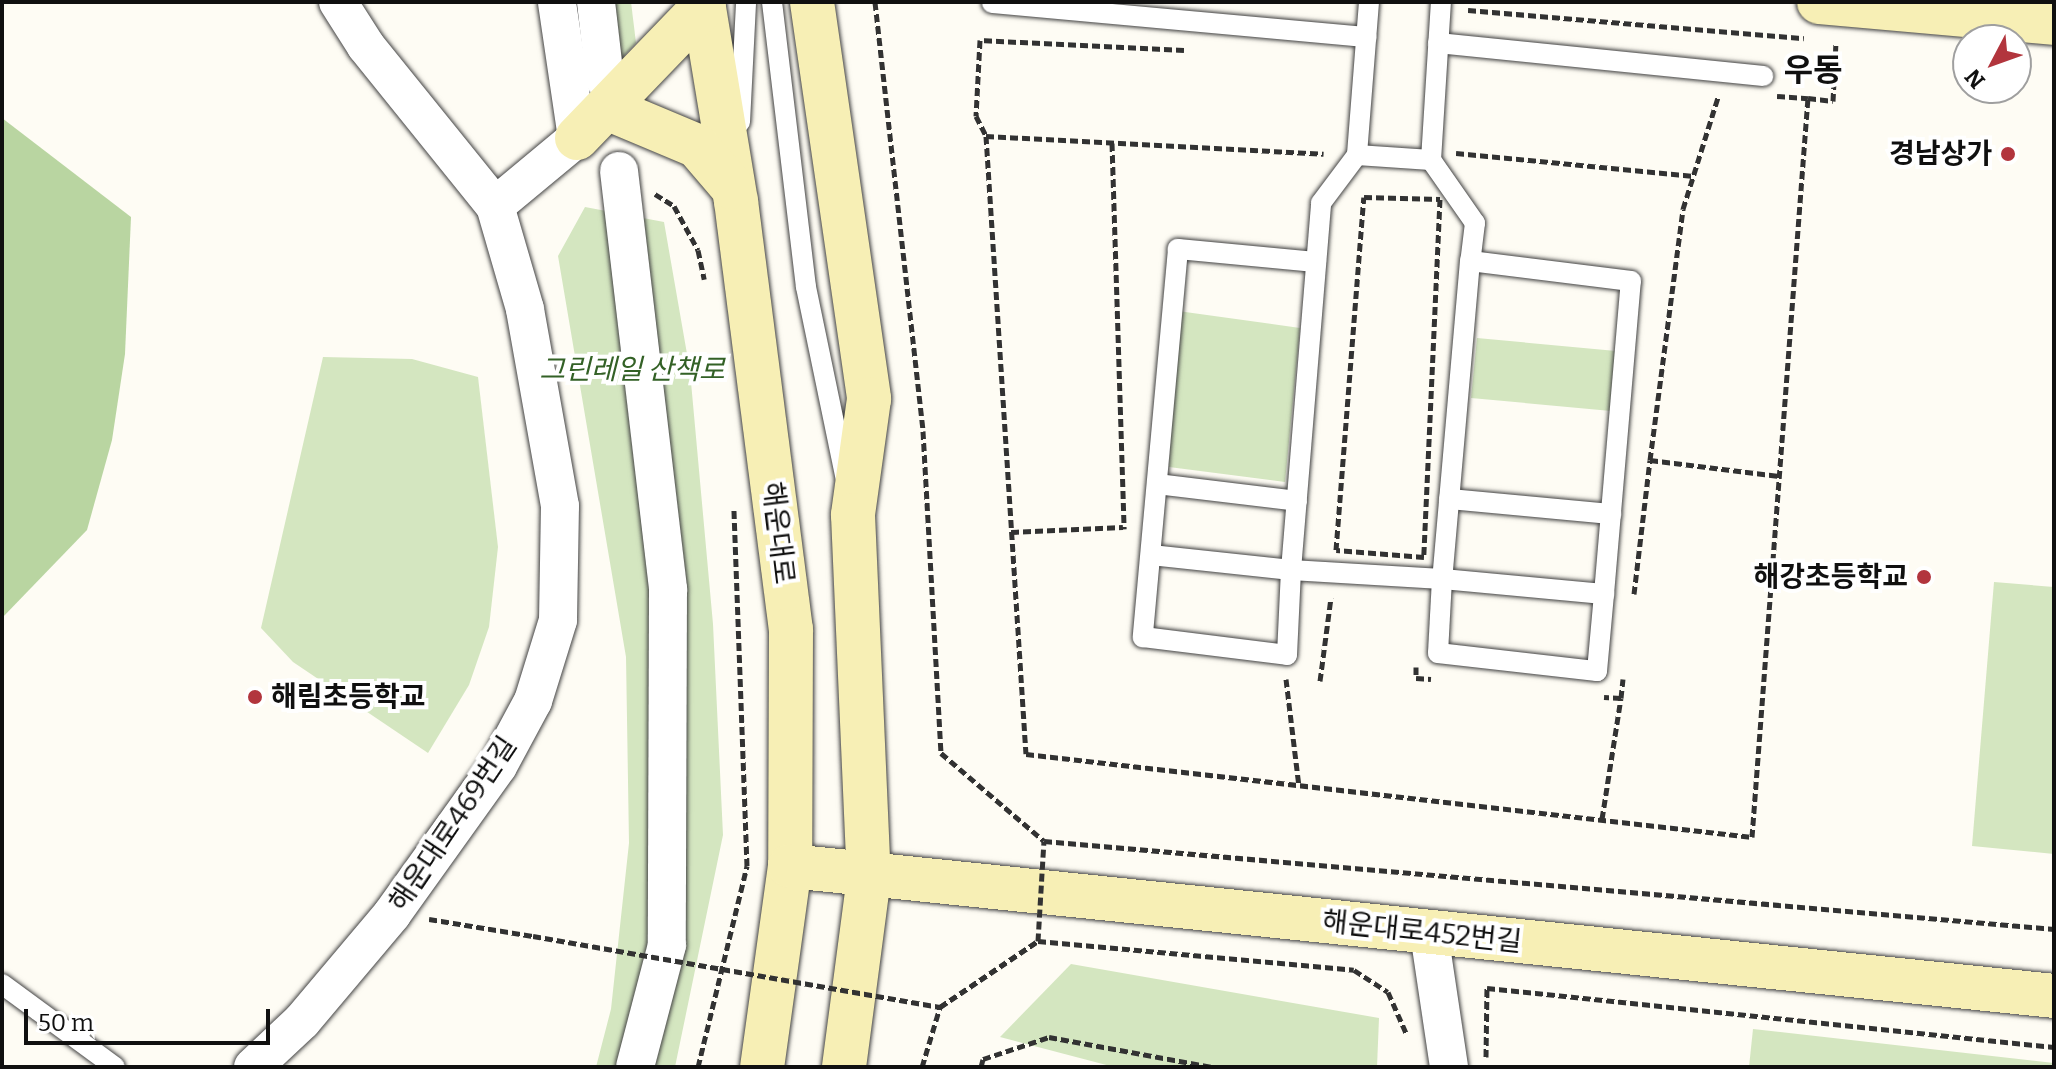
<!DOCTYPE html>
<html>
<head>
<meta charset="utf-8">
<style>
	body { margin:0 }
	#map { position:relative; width:2056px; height:1069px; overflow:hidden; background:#fefcf4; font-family:Bitter,"Noto Sans KR",serif }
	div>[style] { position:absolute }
	.green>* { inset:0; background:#d4e6c0 }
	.forest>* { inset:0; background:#b9d5a1 }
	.path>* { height:5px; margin-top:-2.5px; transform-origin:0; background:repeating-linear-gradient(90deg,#323232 0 8px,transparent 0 12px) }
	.roads { filter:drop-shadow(0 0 2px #434343) drop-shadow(0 0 2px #434343) }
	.lane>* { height:20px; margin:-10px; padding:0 10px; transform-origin:10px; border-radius:10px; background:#fff }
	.street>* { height:38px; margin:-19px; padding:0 19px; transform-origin:19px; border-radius:19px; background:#fff }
	.secondary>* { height:44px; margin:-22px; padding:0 22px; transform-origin:22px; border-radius:22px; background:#f7efb5 }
	.path-bridge>* { height:5px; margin-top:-2.5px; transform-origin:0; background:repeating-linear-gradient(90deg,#323232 0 8px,transparent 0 12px) }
	.dots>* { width:22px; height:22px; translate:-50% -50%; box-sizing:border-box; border:4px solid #fff; border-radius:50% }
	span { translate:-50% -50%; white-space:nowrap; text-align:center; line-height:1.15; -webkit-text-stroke:8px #fff; paint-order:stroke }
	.poi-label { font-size:28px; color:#101010; font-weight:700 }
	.right { translate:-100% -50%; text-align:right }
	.left { translate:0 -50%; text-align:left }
	.park-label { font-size:28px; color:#336126; font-style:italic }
	.street-label { font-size:28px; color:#101010 }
	.quarter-label { font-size:32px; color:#101010; font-weight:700 }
	.frame { position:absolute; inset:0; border:4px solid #101010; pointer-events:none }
	.north { position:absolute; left:1952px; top:24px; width:80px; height:80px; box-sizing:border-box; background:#fff; border:2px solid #9f9f9f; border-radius:50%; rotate:229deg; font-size:22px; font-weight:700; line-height:32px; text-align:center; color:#101010 }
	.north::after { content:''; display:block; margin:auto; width:28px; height:36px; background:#b2353d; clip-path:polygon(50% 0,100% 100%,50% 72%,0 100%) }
	.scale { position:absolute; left:24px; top:1009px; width:246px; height:36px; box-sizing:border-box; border:4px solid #101010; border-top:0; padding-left:10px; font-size:24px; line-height:28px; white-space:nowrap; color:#101010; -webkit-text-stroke:6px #fff; paint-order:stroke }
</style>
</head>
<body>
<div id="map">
	<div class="green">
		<i style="clip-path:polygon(575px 2px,631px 2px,636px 43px,611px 69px,583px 64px)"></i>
		<i style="clip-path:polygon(585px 207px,664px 222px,690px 371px,713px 624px,723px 835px,675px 1067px,596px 1067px,611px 1009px,629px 843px,626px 657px,558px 256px)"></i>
		<i style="clip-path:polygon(1178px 311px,1300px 328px,1285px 482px,1169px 467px)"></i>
		<i style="clip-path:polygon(1477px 338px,1616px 351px,1611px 411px,1471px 398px)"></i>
		<i style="clip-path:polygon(323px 357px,412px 359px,478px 377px,498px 547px,489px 627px,469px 685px,428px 753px,293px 662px,261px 628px)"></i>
		<i style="clip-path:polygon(1994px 582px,2054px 587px,2054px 854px,1972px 846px)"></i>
		<i style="clip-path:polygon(1071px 964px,1379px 1018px,1377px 1067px,1114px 1067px,1000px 1037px)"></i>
		<i style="clip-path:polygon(1753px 1029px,2054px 1063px,2054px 1067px,1749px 1067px)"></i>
	</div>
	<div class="forest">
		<i style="clip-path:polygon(2px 118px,131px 217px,125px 354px,112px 440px,87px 530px,2px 618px)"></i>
	</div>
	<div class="path">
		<i style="left:875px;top:2px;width:432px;rotate:83.6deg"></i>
		<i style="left:923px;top:431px;width:323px;rotate:86.8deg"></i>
		<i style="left:941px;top:753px;width:135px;rotate:40.5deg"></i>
		<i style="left:1044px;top:841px;width:1014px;rotate:4.98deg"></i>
		<i style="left:1468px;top:10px;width:337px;rotate:4.8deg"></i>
		<i style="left:1184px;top:50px;width:204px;rotate:-177.2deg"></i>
		<i style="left:980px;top:40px;width:76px;rotate:93deg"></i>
		<i style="left:976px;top:116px;width:22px;rotate:63deg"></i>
		<i style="left:986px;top:136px;width:619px;rotate:86.3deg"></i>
		<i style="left:1026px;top:754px;width:731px;rotate:6.52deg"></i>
		<i style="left:1752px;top:837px;width:741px;rotate:-85.67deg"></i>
		<i style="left:1808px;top:98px;width:25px;rotate:7deg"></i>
		<i style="left:1833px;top:101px;width:59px;rotate:-87.1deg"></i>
		<i style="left:1777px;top:96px;width:31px;rotate:4deg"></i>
		<i style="left:986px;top:136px;width:338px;rotate:3deg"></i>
		<i style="left:1112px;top:143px;width:386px;rotate:88.2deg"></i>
		<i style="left:1456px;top:153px;width:239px;rotate:5.5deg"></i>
		<i style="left:655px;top:194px;width:22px;rotate:32deg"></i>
		<i style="left:674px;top:206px;width:50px;rotate:61.4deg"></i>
		<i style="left:698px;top:250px;width:30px;rotate:78deg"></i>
		<i style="left:1364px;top:197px;width:76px;rotate:1.5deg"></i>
		<i style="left:1440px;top:199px;width:358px;rotate:92.6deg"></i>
		<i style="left:1424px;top:557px;width:88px;rotate:-175.5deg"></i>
		<i style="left:1336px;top:550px;width:354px;rotate:-85.5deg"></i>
		<i style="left:1650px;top:460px;width:253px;rotate:-82.5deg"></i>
		<i style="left:1683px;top:209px;width:117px;rotate:-72.6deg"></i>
		<i style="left:1011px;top:532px;width:112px;rotate:-2.6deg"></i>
		<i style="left:1634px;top:594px;width:135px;rotate:-83.2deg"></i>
		<i style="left:1650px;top:460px;width:130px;rotate:7.1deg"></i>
		<i style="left:1416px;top:667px;width:11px;rotate:90deg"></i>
		<i style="left:1416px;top:678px;width:15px;rotate:4deg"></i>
		<i style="left:1286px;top:679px;width:108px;rotate:83.1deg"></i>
		<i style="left:1320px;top:681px;width:84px;rotate:-82.5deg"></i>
		<i style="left:1621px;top:698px;width:19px;rotate:-84deg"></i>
		<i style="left:1602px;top:819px;width:122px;rotate:-81.1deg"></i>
		<i style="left:1621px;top:698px;width:17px;rotate:-177deg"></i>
		<i style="left:429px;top:919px;width:105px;rotate:9.3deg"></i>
		<i style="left:1486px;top:1057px;width:69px;rotate:-89.2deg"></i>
		<i style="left:1487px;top:988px;width:570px;rotate:5.94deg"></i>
		<i style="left:698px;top:1067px;width:207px;rotate:-76.3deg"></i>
		<i style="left:747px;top:866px;width:356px;rotate:-92.1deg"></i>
		<i style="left:922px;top:1067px;width:63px;rotate:-73.3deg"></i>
		<i style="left:940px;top:1007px;width:118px;rotate:-34deg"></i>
		<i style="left:1038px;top:941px;width:317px;rotate:5.2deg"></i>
		<i style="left:1354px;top:970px;width:40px;rotate:32.9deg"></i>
		<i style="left:1388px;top:992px;width:47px;rotate:66.2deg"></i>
		<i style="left:981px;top:1067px;width:8px;rotate:-76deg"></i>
		<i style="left:983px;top:1059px;width:70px;rotate:-18.4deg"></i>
		<i style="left:1049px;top:1037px;width:167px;rotate:10.4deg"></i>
	</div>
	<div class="roads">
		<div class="lane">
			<i style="left:772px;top:2px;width:287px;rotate:83.2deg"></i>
			<i style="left:806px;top:287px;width:193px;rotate:78.3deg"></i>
			<i style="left:1369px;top:2px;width:153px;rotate:94.5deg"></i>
			<i style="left:1357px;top:155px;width:74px;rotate:3.9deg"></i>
			<i style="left:1431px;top:160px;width:158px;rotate:-86.4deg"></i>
			<i style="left:992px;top:3px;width:376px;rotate:5.2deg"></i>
			<i style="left:1438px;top:43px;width:327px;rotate:5.8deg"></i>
			<i style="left:740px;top:122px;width:120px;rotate:-87.1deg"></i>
			<i style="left:1431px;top:160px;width:77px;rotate:55.1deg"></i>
			<i style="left:1475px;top:223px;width:38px;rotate:97deg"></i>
			<i style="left:1470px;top:261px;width:319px;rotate:95deg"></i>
			<i style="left:1442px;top:579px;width:163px;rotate:5.3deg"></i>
			<i style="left:1604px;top:594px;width:314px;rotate:-85.1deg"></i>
			<i style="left:1631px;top:281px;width:162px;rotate:-172.9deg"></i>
			<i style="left:1316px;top:262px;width:139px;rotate:-174.6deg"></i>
			<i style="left:1178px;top:249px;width:390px;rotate:95.2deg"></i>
			<i style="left:1143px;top:637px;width:145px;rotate:7.1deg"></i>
			<i style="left:1287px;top:655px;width:85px;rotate:-87.3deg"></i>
			<i style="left:1291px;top:570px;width:151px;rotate:3.4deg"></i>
			<i style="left:1442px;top:579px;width:74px;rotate:93.1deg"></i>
			<i style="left:1438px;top:653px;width:160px;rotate:6.5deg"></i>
			<i style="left:1597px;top:671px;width:77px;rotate:-84.8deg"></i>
			<i style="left:1157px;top:484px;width:141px;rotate:6.9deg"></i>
			<i style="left:1449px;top:499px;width:163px;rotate:5.3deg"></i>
			<i style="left:1151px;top:555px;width:141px;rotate:6.1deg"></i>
			<i style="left:1291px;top:570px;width:368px;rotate:-85.3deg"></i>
			<i style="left:1321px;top:203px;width:60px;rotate:-53.1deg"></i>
			<i style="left:2px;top:984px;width:140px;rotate:36.3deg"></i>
		</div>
		<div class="street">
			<i style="left:596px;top:2px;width:79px;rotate:83.4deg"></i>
			<i style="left:619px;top:171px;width:421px;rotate:83.3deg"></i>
			<i style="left:668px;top:589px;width:356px;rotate:90.2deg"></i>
			<i style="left:667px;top:945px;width:126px;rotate:104.7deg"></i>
			<i style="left:495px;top:206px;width:107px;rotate:-39.7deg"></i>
			<i style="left:577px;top:138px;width:137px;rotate:-98.4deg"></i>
			<i style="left:1429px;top:933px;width:135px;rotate:81.5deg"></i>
			<i style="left:253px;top:1067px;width:67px;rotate:-43.2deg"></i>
			<i style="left:302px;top:1021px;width:140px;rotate:-49.9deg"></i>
			<i style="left:392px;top:914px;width:182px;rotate:-54.4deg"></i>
			<i style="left:498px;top:766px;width:74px;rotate:-61.7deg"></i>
			<i style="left:533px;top:701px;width:85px;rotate:-72.8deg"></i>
			<i style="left:558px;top:620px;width:114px;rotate:-89deg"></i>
			<i style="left:560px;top:506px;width:200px;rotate:-100.1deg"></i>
			<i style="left:525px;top:309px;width:107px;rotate:-106.2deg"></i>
			<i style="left:495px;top:206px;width:206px;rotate:-128.9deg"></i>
			<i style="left:366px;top:46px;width:52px;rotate:-122.5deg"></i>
		</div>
		<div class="secondary">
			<i style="left:703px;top:2px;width:202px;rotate:80.6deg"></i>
			<i style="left:736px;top:201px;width:432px;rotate:82.7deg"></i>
			<i style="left:791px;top:629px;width:237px;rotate:90.2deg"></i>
			<i style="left:790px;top:866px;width:203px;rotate:97.9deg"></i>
			<i style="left:812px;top:2px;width:401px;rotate:81.8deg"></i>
			<i style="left:869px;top:399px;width:117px;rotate:97.9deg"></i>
			<i style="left:853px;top:515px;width:362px;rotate:87.5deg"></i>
			<i style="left:869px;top:877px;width:192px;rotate:97.5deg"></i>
			<i style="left:1819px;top:2px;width:236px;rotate:5.1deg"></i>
			<i style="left:609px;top:109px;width:95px;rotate:22.8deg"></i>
			<i style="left:697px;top:146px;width:54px;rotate:49.5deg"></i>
			<i style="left:577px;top:138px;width:183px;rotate:-46.1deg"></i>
			<i style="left:790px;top:866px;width:1271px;rotate:5.87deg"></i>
		</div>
	</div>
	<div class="path-bridge">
		<i style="left:533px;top:936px;width:413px;rotate:9.9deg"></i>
		<i style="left:940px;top:1007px;width:118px;rotate:-34deg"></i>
		<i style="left:1038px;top:941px;width:100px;rotate:-86.6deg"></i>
	</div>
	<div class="dots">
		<i style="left:2008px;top:154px;background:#b2353d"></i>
		<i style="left:1924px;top:577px;background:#b2353d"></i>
		<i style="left:255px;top:697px;background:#b2353d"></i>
	</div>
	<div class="poi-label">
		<span class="right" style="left:1992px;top:154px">경남상가</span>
		<span class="right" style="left:1908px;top:577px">해강초등학교</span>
		<span class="left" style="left:271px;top:697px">해림초등학교</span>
	</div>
	<div class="park-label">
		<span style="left:632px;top:370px">그린레일 산책로</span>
	</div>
	<div class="street-label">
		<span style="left:778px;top:533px;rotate:83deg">해운대로</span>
		<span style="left:453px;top:824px;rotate:-56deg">해운대로469번길</span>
		<span style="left:1422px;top:932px;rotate:6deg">해운대로452번길</span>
	</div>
	<div class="quarter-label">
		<span style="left:1813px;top:70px">우동</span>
	</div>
	<div class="frame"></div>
	<div class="north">N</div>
	<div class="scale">50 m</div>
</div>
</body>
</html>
